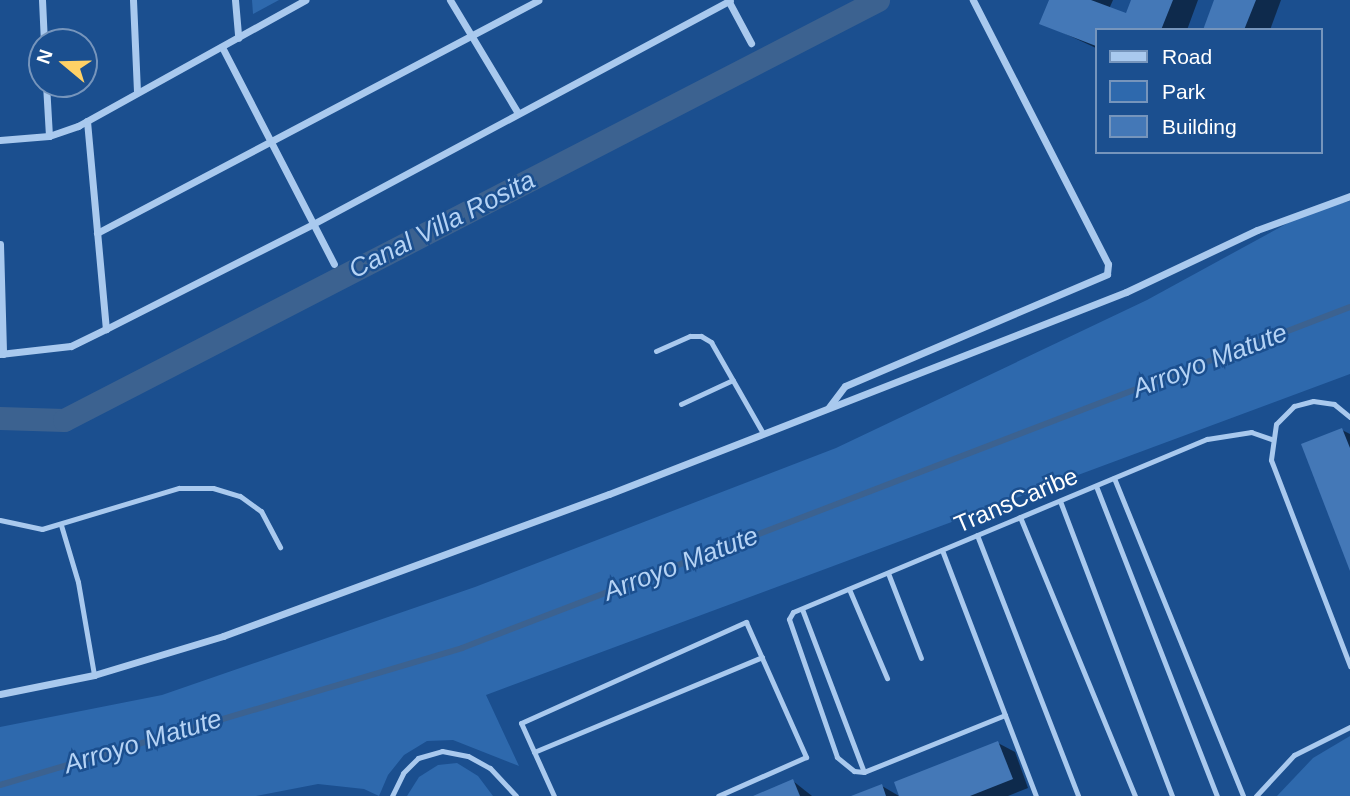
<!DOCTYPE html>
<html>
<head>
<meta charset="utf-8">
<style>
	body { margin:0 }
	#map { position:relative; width:1350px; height:796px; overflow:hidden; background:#1b4f8f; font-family:Helvetica,sans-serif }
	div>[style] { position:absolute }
	.green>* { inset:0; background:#2e69ad }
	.shadow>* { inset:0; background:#0007 }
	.stream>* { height:6px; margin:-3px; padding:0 3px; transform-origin:3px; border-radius:3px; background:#3c6290 }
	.canal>* { height:23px; margin:-11.5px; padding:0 11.5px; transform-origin:11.5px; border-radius:11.5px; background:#3c6290 }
	.building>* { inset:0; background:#4478b7 }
	.lane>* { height:5px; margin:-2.5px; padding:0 2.5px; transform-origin:2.5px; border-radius:2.5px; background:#a9c9ee }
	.street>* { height:7px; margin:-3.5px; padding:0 3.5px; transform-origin:3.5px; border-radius:3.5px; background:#a9c9ee }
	span { translate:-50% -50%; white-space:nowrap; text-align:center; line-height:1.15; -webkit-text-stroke:5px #1b4f8f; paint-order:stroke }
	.street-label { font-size:24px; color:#fff }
	.water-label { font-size:26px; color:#b5d3f5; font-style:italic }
	.legend { position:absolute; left:1095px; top:28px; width:228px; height:126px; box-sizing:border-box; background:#1b4f8f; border:2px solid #7695bc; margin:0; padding:9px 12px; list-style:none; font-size:21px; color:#fff }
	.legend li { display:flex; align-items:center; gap:14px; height:35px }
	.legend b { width:35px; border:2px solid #7695bc }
	.north { position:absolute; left:28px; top:28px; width:70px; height:70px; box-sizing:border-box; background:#1b4f8f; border:2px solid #7695bc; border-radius:50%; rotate:289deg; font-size:19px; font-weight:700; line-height:28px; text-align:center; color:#fff }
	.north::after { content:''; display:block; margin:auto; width:24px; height:32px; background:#ffd166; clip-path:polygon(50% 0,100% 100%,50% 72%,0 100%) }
</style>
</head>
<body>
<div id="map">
	<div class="green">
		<i style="clip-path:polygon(252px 0,279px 0,253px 14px)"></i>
		<i style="clip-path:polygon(1350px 201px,1350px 374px,486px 695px,519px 766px,453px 740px,427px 741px,404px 755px,388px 775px,379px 796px,364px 789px,318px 784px,256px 796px,0 796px,0 727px,162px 695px,475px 587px,836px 448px,1147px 300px,1308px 212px)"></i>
		<i style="clip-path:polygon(1350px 736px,1350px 796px,1277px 796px,1313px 758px)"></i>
		<i style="clip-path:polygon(457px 763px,478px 776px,493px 796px,407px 796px,419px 777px,438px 765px)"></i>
	</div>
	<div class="shadow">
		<i style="clip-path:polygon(1050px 0,1113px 0,1109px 9px,1127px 16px,1133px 0,1198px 0,1187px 30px,1096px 30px,1096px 48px,1042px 23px)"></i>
		<i style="clip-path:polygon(1216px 0,1281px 0,1270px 30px,1205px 30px)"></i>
		<i style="clip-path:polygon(1342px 430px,1350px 434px,1350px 566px)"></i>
		<i style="clip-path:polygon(998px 743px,1015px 752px,1028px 788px,1008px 796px,901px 796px)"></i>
		<i style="clip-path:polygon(793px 781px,812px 796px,758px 796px)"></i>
		<i style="clip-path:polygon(882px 786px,899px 796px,856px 796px)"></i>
	</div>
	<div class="stream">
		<i style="left:0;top:785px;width:482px;rotate:-16.5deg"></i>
		<i style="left:462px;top:648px;width:951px;rotate:-21.01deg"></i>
	</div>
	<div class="canal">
		<i style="left:0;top:418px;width:64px;rotate:1.8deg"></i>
		<i style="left:64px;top:420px;width:916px;rotate:-27.29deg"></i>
	</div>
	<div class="building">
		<i style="clip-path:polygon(1049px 0,1091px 0,1126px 13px,1131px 0,1173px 0,1161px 30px,1096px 30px,1096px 46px,1039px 24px)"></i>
		<i style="clip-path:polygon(1214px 0,1256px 0,1244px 30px,1203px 30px)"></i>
		<i style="clip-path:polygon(1342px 428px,1350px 448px,1350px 571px,1301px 444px)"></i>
		<i style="clip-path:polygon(998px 741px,1013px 779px,970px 796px,899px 796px,894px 782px)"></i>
		<i style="clip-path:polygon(793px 779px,800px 796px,753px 796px)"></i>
		<i style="clip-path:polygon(882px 784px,886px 796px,851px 796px)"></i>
	</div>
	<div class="lane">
		<i style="left:656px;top:351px;width:37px;rotate:-24deg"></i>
		<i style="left:690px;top:336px;width:11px"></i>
		<i style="left:701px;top:336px;width:12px;rotate:31deg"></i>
		<i style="left:711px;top:342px;width:105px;rotate:60.3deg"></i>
		<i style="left:681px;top:404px;width:57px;rotate:-24.8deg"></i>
		<i style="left:1350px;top:417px;width:21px;rotate:-141deg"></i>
		<i style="left:1334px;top:404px;width:21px;rotate:-172deg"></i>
		<i style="left:1313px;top:401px;width:20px;rotate:165deg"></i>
		<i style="left:1294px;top:406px;width:25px;rotate:135deg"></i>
		<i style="left:1276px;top:424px;width:36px;rotate:98deg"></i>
		<i style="left:1271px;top:460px;width:221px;rotate:69deg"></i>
		<i style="left:1114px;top:478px;width:343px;rotate:67.9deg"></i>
		<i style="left:1096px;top:486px;width:333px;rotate:68.7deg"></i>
		<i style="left:1060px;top:501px;width:316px;rotate:69.2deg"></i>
		<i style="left:1020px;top:517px;width:302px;rotate:67.6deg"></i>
		<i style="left:0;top:520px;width:43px;rotate:12.1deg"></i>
		<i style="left:42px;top:529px;width:143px;rotate:-16.7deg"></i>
		<i style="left:179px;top:488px;width:34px"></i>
		<i style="left:213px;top:488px;width:28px;rotate:17deg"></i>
		<i style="left:240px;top:496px;width:26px;rotate:36deg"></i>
		<i style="left:261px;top:511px;width:41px;rotate:62.2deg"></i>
		<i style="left:61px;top:525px;width:59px;rotate:73.4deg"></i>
		<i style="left:78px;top:582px;width:94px;rotate:80.2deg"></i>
		<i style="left:977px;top:535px;width:280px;rotate:68.8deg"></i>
		<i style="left:942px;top:550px;width:263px;rotate:69.1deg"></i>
		<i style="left:888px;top:573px;width:91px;rotate:68.8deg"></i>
		<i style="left:849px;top:589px;width:97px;rotate:66.9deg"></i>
		<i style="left:802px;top:609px;width:174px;rotate:69.2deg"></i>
		<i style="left:1005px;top:715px;width:152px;rotate:158deg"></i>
		<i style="left:864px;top:772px;width:10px;rotate:-174deg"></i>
		<i style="left:854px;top:771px;width:22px;rotate:-141deg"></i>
		<i style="left:837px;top:757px;width:146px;rotate:-109.2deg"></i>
		<i style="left:789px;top:619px;width:8px;rotate:-60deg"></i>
		<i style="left:793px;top:612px;width:449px;rotate:-22.7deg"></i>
		<i style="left:1207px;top:439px;width:45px;rotate:-9deg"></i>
		<i style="left:1251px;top:432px;width:21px;rotate:19deg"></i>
		<i style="left:534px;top:752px;width:247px;rotate:-22.6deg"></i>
		<i style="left:392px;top:796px;width:25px;rotate:-64deg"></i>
		<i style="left:403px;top:773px;width:21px;rotate:-45deg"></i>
		<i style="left:418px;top:758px;width:25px;rotate:-16deg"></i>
		<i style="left:442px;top:751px;width:26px;rotate:11deg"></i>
		<i style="left:468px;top:756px;width:25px;rotate:29deg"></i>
		<i style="left:490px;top:768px;width:38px;rotate:47deg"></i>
		<i style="left:554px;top:796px;width:80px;rotate:-114.3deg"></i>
		<i style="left:521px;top:723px;width:247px;rotate:-24.2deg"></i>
		<i style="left:746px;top:622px;width:148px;rotate:66deg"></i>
		<i style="left:806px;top:757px;width:96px;rotate:156.1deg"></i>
		<i style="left:1256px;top:796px;width:56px;rotate:-47.2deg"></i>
		<i style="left:1294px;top:755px;width:63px;rotate:-26.6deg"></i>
	</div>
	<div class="street">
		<i style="left:42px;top:0;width:42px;rotate:87.3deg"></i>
		<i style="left:133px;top:0;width:91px;rotate:87.5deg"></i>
		<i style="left:235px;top:0;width:38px;rotate:85deg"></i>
		<i style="left:450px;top:0;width:132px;rotate:59deg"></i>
		<i style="left:728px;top:0;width:49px;rotate:61.9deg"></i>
		<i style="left:222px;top:47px;width:244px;rotate:62.7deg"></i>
		<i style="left:46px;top:84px;width:52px;rotate:86.7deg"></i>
		<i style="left:87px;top:121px;width:209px;rotate:84.8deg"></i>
		<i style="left:0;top:140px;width:49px;rotate:-4.7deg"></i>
		<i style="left:49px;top:136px;width:31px;rotate:-19deg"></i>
		<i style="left:78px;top:126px;width:260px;rotate:-29deg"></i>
		<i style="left:97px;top:233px;width:499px;rotate:-27.8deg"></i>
		<i style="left:0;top:244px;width:110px;rotate:88.4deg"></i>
		<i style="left:0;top:354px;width:71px;rotate:-6.4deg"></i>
		<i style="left:71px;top:346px;width:39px;rotate:-26deg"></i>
		<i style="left:106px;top:329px;width:232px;rotate:-26.9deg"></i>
		<i style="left:313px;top:224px;width:473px;rotate:-28.2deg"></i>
		<i style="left:829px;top:407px;width:26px;rotate:-53deg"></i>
		<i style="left:845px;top:386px;width:285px;rotate:-23.1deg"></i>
		<i style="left:1107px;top:274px;width:10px;rotate:-84deg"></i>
		<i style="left:1108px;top:264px;width:297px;rotate:-117.1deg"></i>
		<i style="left:0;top:694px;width:96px;rotate:-11.4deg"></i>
		<i style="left:94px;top:675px;width:135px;rotate:-16.8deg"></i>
		<i style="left:223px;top:636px;width:411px;rotate:-20.2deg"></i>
		<i style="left:609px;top:494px;width:555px;rotate:-21.34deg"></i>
		<i style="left:1126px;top:292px;width:145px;rotate:-25.3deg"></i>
		<i style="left:1257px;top:230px;width:99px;rotate:-20.1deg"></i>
	</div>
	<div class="street-label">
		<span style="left:1016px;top:500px;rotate:-23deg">TransCaribe</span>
	</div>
	<div class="water-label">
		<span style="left:442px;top:225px;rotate:-27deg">Canal Villa Rosita</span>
		<span style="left:1210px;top:361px;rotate:-21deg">Arroyo Matute</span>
		<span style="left:681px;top:564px;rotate:-21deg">Arroyo Matute</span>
		<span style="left:143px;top:742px;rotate:-17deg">Arroyo Matute</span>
	</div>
	<ul class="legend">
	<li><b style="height:9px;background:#a9c9ee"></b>Road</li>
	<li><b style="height:19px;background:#2e69ad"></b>Park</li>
	<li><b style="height:19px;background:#4478b7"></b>Building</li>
	</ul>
	<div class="north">N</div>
</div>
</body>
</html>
